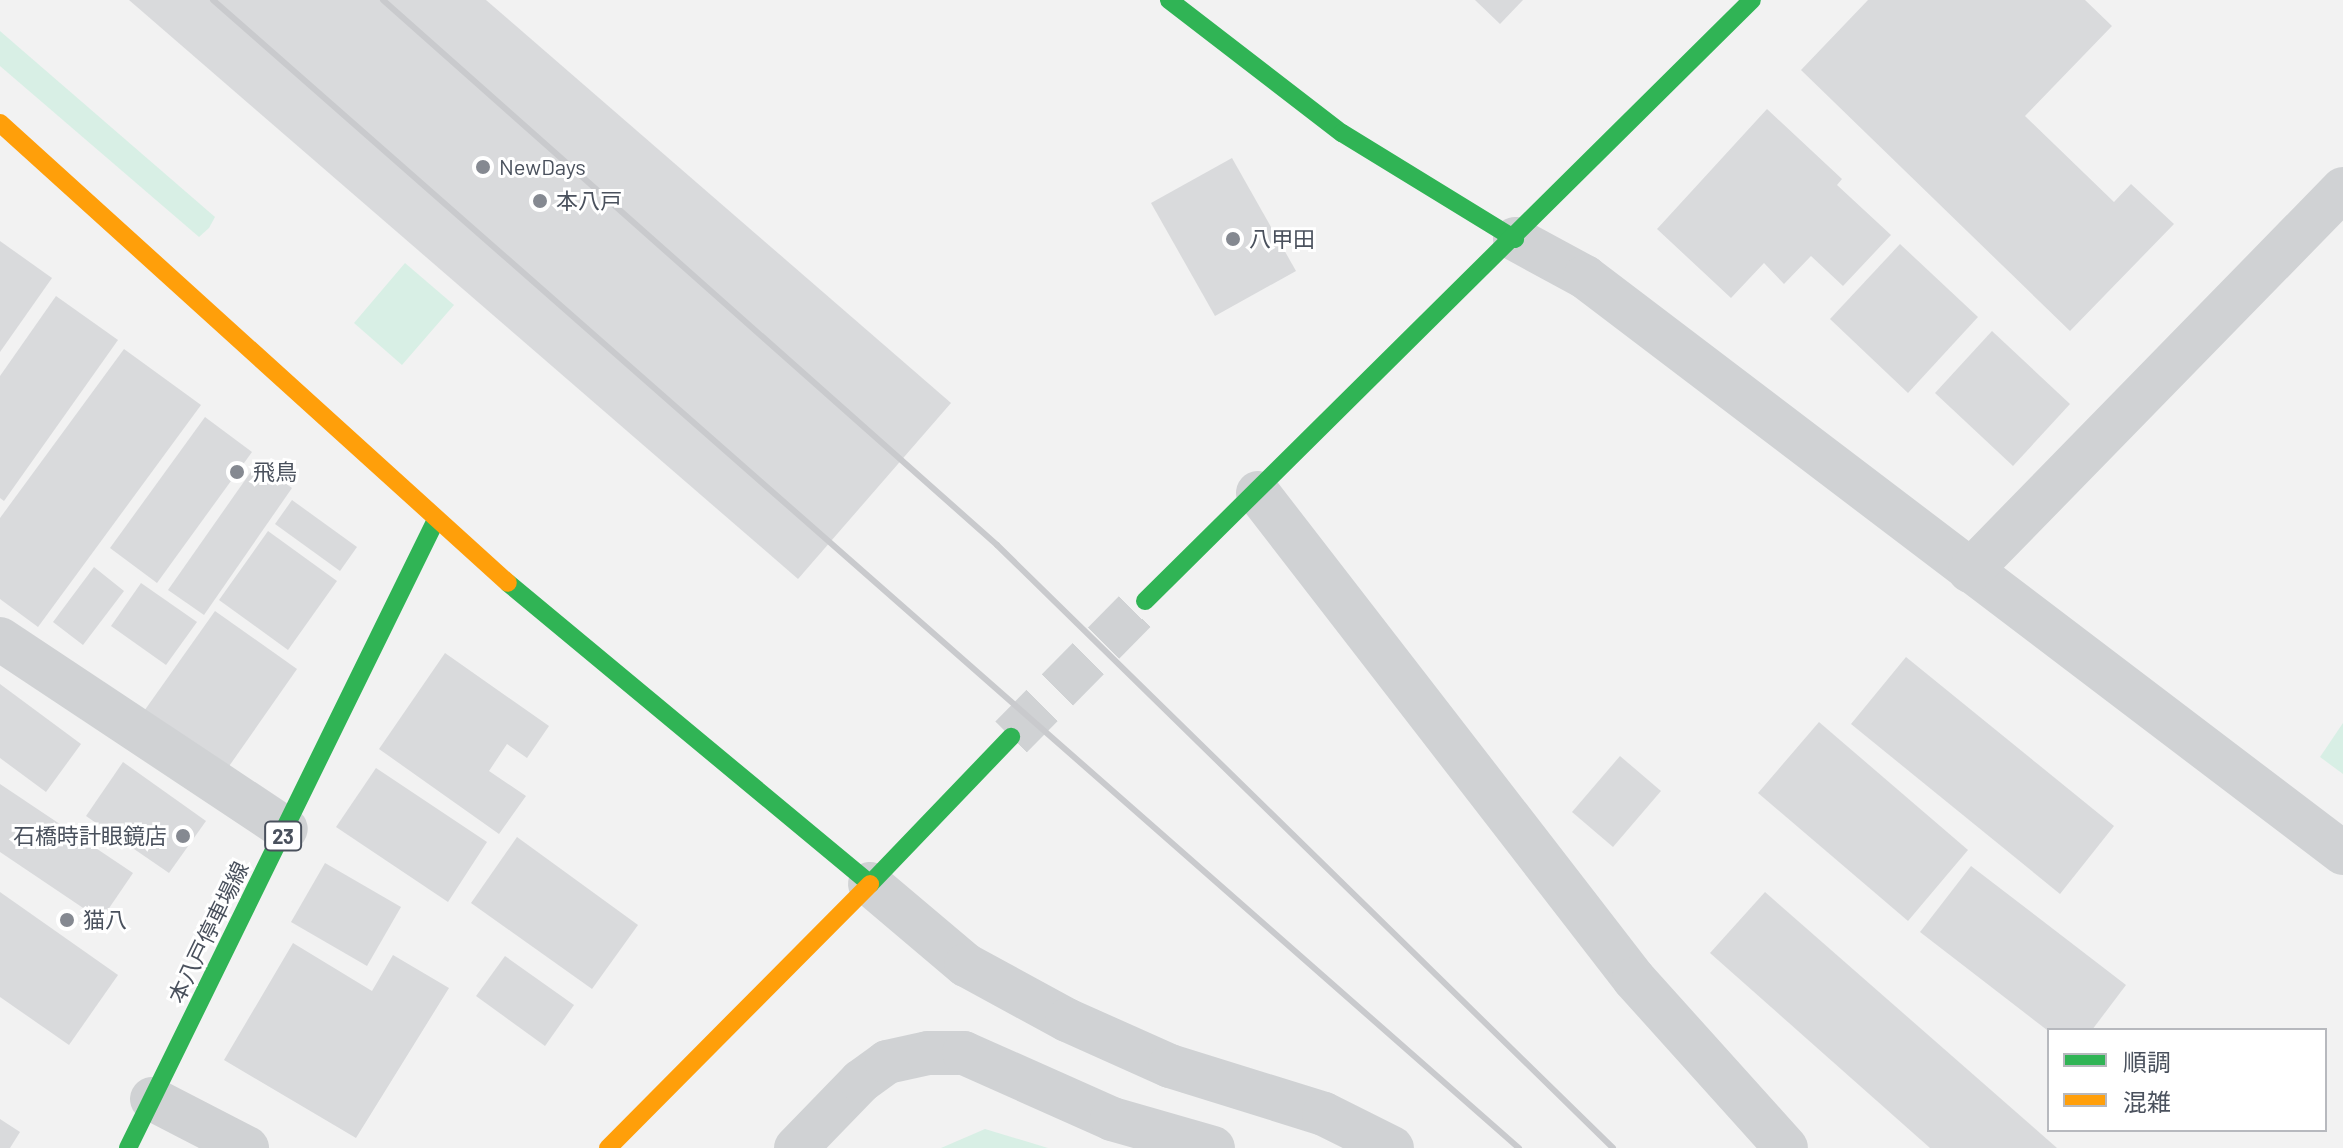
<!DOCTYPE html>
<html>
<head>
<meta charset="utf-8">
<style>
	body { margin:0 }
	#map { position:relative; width:2343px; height:1148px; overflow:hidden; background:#f2f2f2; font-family:Barlow,"Noto Sans JP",sans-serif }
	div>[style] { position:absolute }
	.green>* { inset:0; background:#d8efe5 }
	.building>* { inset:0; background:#d9dadc }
	.secondary-tunnel>* { height:44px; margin-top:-22px; transform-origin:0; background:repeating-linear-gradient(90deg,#d0d2d4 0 44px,transparent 0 66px) }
	.street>* { height:44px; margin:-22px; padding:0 22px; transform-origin:22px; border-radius:22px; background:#d0d2d4 }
	.fast>* { height:18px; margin:-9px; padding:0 9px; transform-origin:9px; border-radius:9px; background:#30b455 }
	.slow>* { height:18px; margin:-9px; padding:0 9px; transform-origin:9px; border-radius:9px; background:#ff9f0a }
	.rail>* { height:6px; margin:-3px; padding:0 3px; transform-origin:3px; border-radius:3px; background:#c9cacd }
	.dots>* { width:22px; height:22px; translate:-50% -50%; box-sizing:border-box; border:4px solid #fff; border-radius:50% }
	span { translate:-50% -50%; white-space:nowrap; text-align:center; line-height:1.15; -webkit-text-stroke:6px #fff; paint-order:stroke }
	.shield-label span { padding:2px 6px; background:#fff; border:2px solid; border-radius:6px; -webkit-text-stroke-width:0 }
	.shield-label { font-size:20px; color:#4a515d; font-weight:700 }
	.poi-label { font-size:22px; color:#4a515d }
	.left { translate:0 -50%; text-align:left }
	.right { translate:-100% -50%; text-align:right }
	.street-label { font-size:22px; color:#4a515d }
	.legend { position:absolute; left:2047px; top:1028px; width:280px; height:104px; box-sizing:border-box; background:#fff; border:2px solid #b7b9be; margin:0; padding:10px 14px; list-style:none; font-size:24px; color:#4a515d }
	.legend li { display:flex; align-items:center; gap:16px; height:40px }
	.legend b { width:40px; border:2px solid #b7b9be }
</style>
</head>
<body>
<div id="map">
	<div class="green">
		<i style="clip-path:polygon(0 31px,215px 217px,209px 228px,199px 237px,0 66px)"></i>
		<i style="clip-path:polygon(405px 263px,454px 305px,402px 365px,354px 323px)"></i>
		<i style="clip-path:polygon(2343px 723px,2343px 774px,2320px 757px)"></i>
		<i style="clip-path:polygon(985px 1129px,1048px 1148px,941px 1148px)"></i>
	</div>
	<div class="building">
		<i style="clip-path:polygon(129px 0,486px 0,951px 403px,798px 579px)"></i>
		<i style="clip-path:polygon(1475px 0,1523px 0,1500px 24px)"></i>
		<i style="clip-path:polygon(1868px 0,2085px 0,2112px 26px,2025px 116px,2114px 202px,2131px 184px,2174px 224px,2070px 331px,1801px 70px)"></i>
		<i style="clip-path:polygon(1767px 109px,1842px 179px,1837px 185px,1891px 235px,1843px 286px,1811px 256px,1784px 284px,1764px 263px,1731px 298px,1657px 229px)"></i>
		<i style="clip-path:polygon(1232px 158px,1296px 271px,1215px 316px,1151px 203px)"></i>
		<i style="clip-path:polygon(0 241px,52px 278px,0 352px)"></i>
		<i style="clip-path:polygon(1900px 244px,1978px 317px,1908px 393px,1830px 319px)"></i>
		<i style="clip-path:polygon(56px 296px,118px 340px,4px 501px,0 498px,0 376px)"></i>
		<i style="clip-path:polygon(1992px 331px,2070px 404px,2013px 466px,1935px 393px)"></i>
		<i style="clip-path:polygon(124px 349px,201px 405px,38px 627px,0 599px,0 518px)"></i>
		<i style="clip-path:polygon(205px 417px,252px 452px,157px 583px,110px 548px)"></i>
		<i style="clip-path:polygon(257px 463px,292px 488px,204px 615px,168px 590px)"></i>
		<i style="clip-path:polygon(292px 500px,357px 547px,340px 571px,275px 524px)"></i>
		<i style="clip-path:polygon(268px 531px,337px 581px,288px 650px,219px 600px)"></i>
		<i style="clip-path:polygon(94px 567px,124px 591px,83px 645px,53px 622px)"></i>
		<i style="clip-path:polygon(141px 583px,197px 622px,166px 665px,111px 626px)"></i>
		<i style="clip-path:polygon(215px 611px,297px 669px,225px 772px,142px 714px)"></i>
		<i style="clip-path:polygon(445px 653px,549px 726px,527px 758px,507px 744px,489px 771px,526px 796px,499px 834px,379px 749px)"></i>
		<i style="clip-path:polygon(1906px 657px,2114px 826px,2060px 894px,1851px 724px)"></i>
		<i style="clip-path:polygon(0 684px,81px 744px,46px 792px,0 758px)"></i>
		<i style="clip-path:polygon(1819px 722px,1968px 850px,1908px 921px,1758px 793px)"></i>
		<i style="clip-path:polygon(1620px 756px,1661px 791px,1613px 847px,1572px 812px)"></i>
		<i style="clip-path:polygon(123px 762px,206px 821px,169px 873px,86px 816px)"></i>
		<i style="clip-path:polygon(376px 768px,487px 842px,448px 902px,336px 827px)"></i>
		<i style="clip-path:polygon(0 784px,133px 873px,101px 920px,0 852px)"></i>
		<i style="clip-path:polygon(517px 837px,638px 925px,592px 989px,471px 903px)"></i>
		<i style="clip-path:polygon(325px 863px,401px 907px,367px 966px,291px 922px)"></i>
		<i style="clip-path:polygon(1971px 866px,2126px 985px,2092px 1030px,2047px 1030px,1920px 932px)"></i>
		<i style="clip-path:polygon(0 892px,118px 975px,69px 1045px,0 997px)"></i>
		<i style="clip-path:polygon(1765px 892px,2057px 1148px,1930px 1148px,1710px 953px)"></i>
		<i style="clip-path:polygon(293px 943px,372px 991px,393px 955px,449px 988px,356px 1138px,224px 1060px)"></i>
		<i style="clip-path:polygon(505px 956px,574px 1005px,545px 1046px,476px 996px)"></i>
		<i style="clip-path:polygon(0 1119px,20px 1132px,10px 1148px,0 1148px)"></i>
	</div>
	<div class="secondary-tunnel">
		<i style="left:1011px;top:737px;width:191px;rotate:-45.4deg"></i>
	</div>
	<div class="street">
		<i style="left:1515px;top:239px;width:80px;rotate:28.5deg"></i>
		<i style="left:1585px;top:277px;width:952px;rotate:37.23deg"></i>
		<i style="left:1258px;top:493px;width:614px;rotate:52.27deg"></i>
		<i style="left:1634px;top:979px;width:227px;rotate:48deg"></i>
		<i style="left:1970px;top:571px;width:534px;rotate:-45.68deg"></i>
		<i style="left:0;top:639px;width:343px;rotate:33.6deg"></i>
		<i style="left:870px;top:884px;width:126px;rotate:40.2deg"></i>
		<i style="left:966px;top:965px;width:115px;rotate:28.6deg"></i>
		<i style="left:1067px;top:1020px;width:113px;rotate:24.1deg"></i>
		<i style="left:1170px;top:1066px;width:161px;rotate:17.3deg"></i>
		<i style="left:1324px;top:1114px;width:76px;rotate:26.6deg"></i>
		<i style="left:152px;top:1099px;width:107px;rotate:27.3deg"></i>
		<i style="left:796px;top:1148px;width:93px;rotate:-45.9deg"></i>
		<i style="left:861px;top:1081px;width:32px;rotate:-36deg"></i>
		<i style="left:887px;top:1062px;width:42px;rotate:-12.4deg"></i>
		<i style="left:928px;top:1053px;width:36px"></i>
		<i style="left:964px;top:1053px;width:162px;rotate:24deg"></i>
		<i style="left:1112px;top:1119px;width:105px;rotate:16deg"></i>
	</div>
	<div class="fast">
		<i style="left:1169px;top:0;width:218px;rotate:37.6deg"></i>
		<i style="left:1342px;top:133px;width:203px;rotate:31.5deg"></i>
		<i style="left:508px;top:583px;width:471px;rotate:39.7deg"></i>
		<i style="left:870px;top:884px;width:204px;rotate:-46.2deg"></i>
		<i style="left:1145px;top:601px;width:854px;rotate:-44.72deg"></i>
		<i style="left:128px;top:1148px;width:697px;rotate:-63.88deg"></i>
	</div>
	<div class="slow">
		<i style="left:0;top:123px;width:685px;rotate:42.16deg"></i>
		<i style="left:608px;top:1148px;width:372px;rotate:-45.2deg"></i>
	</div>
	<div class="rail">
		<i style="left:213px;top:0;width:1739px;rotate:41.32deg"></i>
		<i style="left:383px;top:0;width:821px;rotate:41.59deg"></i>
		<i style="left:997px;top:545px;width:862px;rotate:44.39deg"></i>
	</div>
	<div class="dots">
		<i style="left:483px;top:167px;background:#858991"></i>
		<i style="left:540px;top:201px;background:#858991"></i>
		<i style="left:1233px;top:239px;background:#858991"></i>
		<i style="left:237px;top:472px;background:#858991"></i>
		<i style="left:183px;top:836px;background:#858991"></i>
		<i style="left:67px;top:920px;background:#858991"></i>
	</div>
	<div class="shield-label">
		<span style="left:283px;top:836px">23</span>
	</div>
	<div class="poi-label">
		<span class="left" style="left:499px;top:167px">NewDays</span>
		<span class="left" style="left:556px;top:201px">本八戸</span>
		<span class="left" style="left:1249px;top:239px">八甲田</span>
		<span class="left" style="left:253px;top:472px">飛鳥</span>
		<span class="right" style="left:167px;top:836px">石橋時計眼鏡店</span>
		<span class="left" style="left:83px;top:920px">猫八</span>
	</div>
	<div class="street-label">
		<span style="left:208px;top:932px;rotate:-64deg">本八戸停車場線</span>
	</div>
	<ul class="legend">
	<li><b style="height:10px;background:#30b455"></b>順調</li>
	<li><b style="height:10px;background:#ff9f0a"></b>混雑</li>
	</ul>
</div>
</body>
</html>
